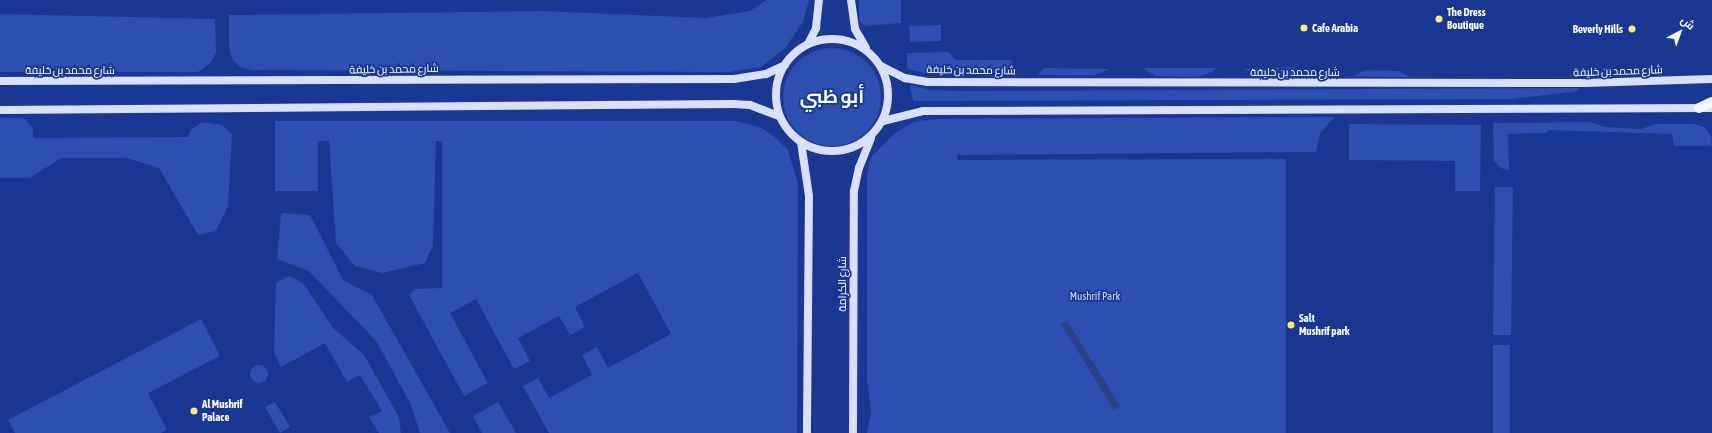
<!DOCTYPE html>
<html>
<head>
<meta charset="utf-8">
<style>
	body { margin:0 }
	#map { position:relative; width:1712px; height:433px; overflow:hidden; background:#1a3793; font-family:"Asap Condensed",Cairo,sans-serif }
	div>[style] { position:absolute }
	.green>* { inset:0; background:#2c4fb1 }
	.round { border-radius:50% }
	.water>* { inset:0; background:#2b4186 }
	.secondary>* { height:8px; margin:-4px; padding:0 4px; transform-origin:4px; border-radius:4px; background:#d8e0fb }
	.secondary>.ring { margin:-4px; padding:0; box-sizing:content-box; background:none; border:8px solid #d8e0fb; border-radius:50% }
	.primary>* { height:10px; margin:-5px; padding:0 5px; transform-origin:5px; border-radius:5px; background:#f3f5ff }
	.dots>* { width:11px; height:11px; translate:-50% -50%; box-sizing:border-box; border:2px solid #1a3793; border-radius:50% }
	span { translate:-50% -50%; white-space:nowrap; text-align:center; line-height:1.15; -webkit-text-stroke:3.5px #1a3793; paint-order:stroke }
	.poi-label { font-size:11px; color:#fff; font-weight:700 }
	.left { translate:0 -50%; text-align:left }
	.right { translate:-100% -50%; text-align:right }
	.street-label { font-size:11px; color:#fff }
	.park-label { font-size:11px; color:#d1dcfb }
	.town-label { font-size:19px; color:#fff; font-weight:700 }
	.north { position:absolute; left:1660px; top:12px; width:40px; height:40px; -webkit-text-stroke:3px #1a3793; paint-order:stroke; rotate:41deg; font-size:11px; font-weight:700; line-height:16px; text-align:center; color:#fff }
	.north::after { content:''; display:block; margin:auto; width:14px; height:18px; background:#fff; clip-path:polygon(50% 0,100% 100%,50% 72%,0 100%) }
</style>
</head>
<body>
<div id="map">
	<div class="green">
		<i style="clip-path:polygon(766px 0,809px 0,803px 22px,785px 48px,761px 67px,730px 72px,252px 70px,240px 67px,232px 59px,229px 46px,229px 15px,542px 11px,705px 18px,750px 11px)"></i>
		<i style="clip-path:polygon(859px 0,901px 0,901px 23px,865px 26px,859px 21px)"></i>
		<i style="clip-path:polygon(0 14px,215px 19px,216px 53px,210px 63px,198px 72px,0 72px)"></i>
		<i style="clip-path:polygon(941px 25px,941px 41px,910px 42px,909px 26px)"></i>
		<i class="round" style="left:783px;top:48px;width:98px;height:98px"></i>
		<i style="clip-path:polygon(948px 52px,956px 60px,1011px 60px,1016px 71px,1012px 76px,930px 74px,907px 69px,907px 53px)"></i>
		<i style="clip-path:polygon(1295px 67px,1295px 75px,1261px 76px,1244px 69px)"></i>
		<i style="clip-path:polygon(1044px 68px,1109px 69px,1094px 75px,1038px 75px)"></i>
		<i style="clip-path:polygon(1142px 68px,1216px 68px,1214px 71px,1197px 77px,1156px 76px)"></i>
		<i style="clip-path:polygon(1365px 70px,1399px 71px,1410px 77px,1353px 76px)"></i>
		<i style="clip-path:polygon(910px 85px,930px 90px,965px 91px,1579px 88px,1579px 91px,1512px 99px,913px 101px)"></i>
		<i style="clip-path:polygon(1335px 117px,1320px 133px,1316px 152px,957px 155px,957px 160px,1286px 159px,1286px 433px,867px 433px,871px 412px,867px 378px,867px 175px,871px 157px,896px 132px,916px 121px,939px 119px)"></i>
		<i style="clip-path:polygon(0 118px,24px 118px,33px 128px,33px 138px,188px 137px,191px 130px,202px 122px,222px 125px,232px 134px,228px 206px,216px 231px,198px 235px,159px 168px,127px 158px,61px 158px,30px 178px,0 178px)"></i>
		<i style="clip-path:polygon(275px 121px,736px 121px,760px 127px,775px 137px,788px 150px,798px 184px,797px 433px,549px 433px,523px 386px,538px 378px,549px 398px,592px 375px,582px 355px,597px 347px,608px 368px,671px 334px,638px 273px,575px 307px,585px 327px,570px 335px,559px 316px,518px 338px,530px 361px,514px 369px,476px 299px,450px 313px,488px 383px,464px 396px,409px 295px,415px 289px,442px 288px,442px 141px,436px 141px,433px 246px,425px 263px,382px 273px,355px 266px,336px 243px,329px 141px,318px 141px,318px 191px,275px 191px)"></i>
		<i style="clip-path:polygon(1589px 122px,1605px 127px,1641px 129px,1656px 124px,1693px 124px,1704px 127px,1711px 135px,1712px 146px,1674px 146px,1672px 134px,1548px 130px,1547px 133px,1508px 134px,1509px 171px,1501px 168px,1494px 161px,1493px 123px)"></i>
		<i style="clip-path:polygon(1349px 124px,1481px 125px,1480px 191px,1455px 191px,1455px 161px,1349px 160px)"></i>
		<i style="clip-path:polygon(1495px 187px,1513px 187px,1511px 335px,1493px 335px)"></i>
		<i style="clip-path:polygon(281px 213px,310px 215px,343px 280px,372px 295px,450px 433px,420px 433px,411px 405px,377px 342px,309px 271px,277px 259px)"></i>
		<i style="clip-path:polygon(289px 276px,303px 283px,333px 328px,364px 355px,399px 417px,401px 433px,379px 433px,369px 417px,382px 411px,360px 375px,347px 382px,325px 343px,281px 367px,274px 353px,276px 283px)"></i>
		<i style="clip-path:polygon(201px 319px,220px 356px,148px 393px,167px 430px,161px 433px,15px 433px,8px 420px)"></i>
		<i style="clip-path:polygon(1493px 345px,1510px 345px,1510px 433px,1493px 433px)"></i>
		<i class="round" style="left:250px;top:365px;width:18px;height:18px"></i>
		<i style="clip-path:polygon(275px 402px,290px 427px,280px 433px,265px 407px)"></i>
		<i style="clip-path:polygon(498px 402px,516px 433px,482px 433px,473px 416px)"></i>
	</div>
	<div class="water">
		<i style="clip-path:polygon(1067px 321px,1120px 406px,1114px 410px,1061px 324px)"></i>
	</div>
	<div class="secondary">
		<i style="left:851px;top:0;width:29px;rotate:82deg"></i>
		<i style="left:855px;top:29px;width:22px;rotate:60deg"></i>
		<i class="ring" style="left:776px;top:39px;width:104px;height:104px"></i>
		<i style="left:808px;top:44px;width:18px;rotate:-63deg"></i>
		<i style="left:816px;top:28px;width:28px;rotate:-84deg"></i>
		<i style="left:881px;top:66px;width:27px;rotate:27deg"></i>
		<i style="left:905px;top:78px;width:23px;rotate:10deg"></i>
		<i style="left:928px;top:82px;width:657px;rotate:0.09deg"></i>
		<i style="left:1585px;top:83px;width:127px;rotate:-1.8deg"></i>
		<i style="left:0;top:81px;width:734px;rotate:-0.16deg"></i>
		<i style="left:734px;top:79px;width:32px;rotate:-9deg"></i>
		<i style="left:766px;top:74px;width:21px;rotate:-25deg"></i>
		<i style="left:0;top:110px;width:733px;rotate:-0.47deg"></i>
		<i style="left:733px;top:104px;width:17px;rotate:3deg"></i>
		<i style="left:750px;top:105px;width:31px;rotate:21deg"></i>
		<i style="left:883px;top:121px;width:41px;rotate:-14deg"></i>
		<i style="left:923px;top:111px;width:789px;rotate:-0.22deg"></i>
		<i style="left:801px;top:142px;width:55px;rotate:81.6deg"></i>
		<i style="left:809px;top:196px;width:237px;rotate:90.5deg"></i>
		<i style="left:853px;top:433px;width:242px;rotate:-89.8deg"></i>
		<i style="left:854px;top:191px;width:24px;rotate:-78deg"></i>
		<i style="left:859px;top:168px;width:32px;rotate:-68deg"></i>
	</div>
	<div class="primary">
		<i style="left:1699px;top:108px;width:14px;rotate:-25deg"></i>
	</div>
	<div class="dots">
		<i style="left:1439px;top:19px;background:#fff169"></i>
		<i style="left:1304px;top:28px;background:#fff169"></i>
		<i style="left:1632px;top:29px;background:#fff169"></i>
		<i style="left:1291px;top:325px;background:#fff169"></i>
		<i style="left:194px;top:411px;background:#fff169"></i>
	</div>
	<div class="poi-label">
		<span class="left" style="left:1447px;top:19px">The Dress<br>Boutique</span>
		<span class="left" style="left:1312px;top:28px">Cafe Arabia</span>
		<span class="right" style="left:1623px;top:29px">Beverly Hills</span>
		<span class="left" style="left:1299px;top:325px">Salt<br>Mushrif park</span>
		<span class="left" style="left:202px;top:411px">Al Mushrif<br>Palace</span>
	</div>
	<div class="street-label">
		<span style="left:394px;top:69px;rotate:-1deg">شارع محمد بن خليفة</span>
		<span style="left:70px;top:70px">شارع محمد بن خليفة</span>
		<span style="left:971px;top:70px;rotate:1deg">شارع محمد بن خليفة</span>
		<span style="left:1618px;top:71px;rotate:-2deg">شارع محمد بن خليفة</span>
		<span style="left:1295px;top:72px">شارع محمد بن خليفة</span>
		<span style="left:842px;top:284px;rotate:-90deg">شارع الكرامة</span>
	</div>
	<div class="park-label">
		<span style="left:1095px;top:296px">Mushrif Park</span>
	</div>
	<div class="town-label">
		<span style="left:832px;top:97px">أبو ظبي</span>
	</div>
	<div class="north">ش</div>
</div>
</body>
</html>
